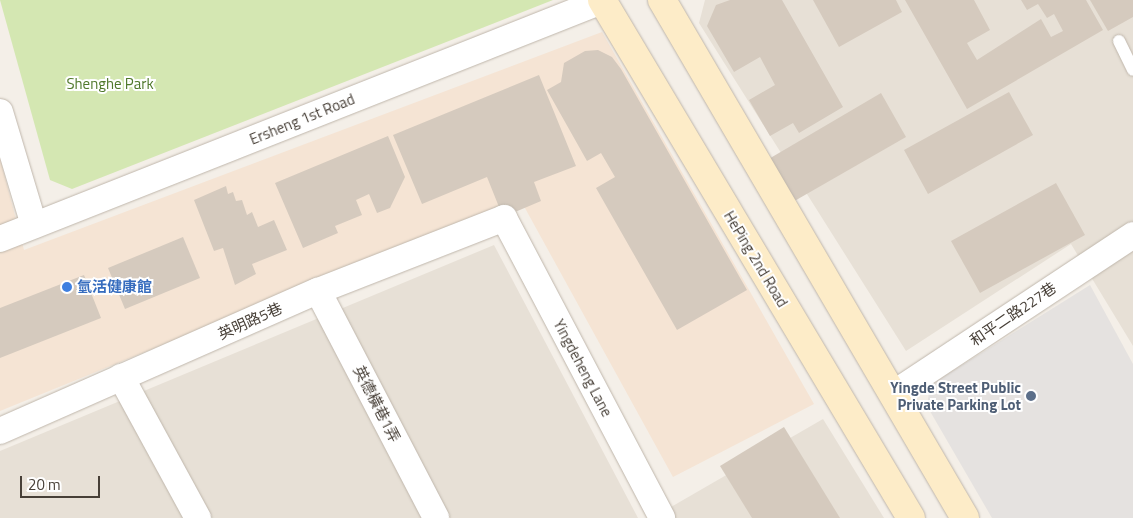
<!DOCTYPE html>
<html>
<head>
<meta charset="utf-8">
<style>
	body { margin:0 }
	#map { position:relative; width:1133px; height:518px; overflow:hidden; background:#f4efe8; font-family:"Titillium Web","Noto Sans TC",sans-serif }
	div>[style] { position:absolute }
	.residential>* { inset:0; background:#e7e0d6 }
	.commercial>* { inset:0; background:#f5e4d4 }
	.green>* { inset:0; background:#d4e7b2 }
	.parking>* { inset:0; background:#e5e2e0 }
	.building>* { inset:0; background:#d5cabe }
	.roads { filter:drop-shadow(0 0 1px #bfb6ab) drop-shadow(0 0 1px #bfb6ab) }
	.lane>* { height:12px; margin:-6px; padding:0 6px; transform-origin:6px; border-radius:6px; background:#fff }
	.street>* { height:26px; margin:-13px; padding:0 13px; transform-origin:13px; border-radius:13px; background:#fff }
	.secondary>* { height:28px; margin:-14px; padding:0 14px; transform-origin:14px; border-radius:14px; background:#fdecc8 }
	.dots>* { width:14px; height:14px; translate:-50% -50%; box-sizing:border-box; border:2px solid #fff; border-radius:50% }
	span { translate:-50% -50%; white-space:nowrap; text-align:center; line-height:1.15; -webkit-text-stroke:4px #fff; paint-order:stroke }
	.park-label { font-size:15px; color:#4f782b }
	.street-label { font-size:15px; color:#473f37 }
	.shop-label { font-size:15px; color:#366cbe; font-weight:700 }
	.left { translate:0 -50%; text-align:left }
	.service-label { font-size:15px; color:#4e5e75; font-weight:700 }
	.right { translate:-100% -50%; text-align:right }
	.scale { position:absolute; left:20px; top:476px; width:80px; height:22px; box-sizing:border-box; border:2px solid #473f37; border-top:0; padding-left:6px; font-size:15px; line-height:18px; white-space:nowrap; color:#473f37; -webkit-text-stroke:4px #fff; paint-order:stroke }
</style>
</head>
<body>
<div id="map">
	<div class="residential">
		<i style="clip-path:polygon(705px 0,1133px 0,1133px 346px,1071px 244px,906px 351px,699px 23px)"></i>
		<i style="clip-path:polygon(494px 245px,638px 518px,0 518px,0 451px)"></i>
		<i style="clip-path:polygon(823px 419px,884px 518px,655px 518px,671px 507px)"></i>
	</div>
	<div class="commercial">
		<i style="clip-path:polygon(602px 32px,814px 404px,673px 477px,520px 199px,0 411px,0 158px,24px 250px)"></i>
	</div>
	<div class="green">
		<i style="clip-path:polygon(0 0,553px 0,72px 189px,50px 180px)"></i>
	</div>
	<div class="parking">
		<i style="clip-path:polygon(1090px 285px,1133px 364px,1133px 518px,992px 518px,927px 406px,930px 385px)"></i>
	</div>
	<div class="building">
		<i style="clip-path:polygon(730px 0,782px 0,843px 107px,799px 133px,793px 123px,770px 136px,749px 100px,775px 85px,760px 57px,734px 72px,707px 26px,716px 5px)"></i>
		<i style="clip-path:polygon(813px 0,896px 0,902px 12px,839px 47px)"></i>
		<i style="clip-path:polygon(905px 0,974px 0,990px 30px,967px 43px,977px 60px,1041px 19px,1051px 37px,1063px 31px,1054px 14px,1047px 18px,1038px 4px,1027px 10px,1021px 0,1086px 0,1103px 30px,967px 109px)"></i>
		<i style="clip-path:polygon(1090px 0,1133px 0,1133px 17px,1108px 31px)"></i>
		<i style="clip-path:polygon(598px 50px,612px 57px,621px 69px,747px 290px,677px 330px,596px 188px,615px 177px,601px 153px,587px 161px,547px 90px,561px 82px,564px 63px,585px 51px)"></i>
		<i style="clip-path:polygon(539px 75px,576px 166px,534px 182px,541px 201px,503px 217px,487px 177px,422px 204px,393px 135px)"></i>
		<i style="clip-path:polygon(1009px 92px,1033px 135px,928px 194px,904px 150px)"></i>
		<i style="clip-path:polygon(881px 93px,906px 137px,791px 203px,767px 160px)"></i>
		<i style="clip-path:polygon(388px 136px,405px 177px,390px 208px,377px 213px,369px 194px,356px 200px,362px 215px,335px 226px,338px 233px,303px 248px,275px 183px)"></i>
		<i style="clip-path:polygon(1056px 183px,1085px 235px,980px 293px,951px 241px)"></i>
		<i style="clip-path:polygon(226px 186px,228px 194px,233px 192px,236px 201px,242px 200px,247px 215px,252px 212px,258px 227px,274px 220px,287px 250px,252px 264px,256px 274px,235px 285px,223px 248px,214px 251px,194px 200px)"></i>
		<i style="clip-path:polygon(183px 237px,200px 278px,125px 309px,108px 268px)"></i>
		<i style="clip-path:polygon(84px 275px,101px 318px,0 358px,0 308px)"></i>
		<i style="clip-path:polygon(784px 427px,840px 518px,752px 518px,720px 466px)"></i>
	</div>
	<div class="roads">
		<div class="lane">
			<i style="left:1119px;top:41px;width:32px;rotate:64deg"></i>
		</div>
		<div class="street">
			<i style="left:0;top:112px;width:118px;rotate:73.3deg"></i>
			<i style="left:0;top:239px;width:650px;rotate:-21.59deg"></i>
			<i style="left:318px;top:291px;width:256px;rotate:62.5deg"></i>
			<i style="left:121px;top:377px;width:161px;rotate:61.4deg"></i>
			<i style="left:893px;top:394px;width:288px;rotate:-33.5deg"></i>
			<i style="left:0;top:431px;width:347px;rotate:-23.8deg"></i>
			<i style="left:318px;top:291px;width:200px;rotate:-21.4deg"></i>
			<i style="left:504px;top:218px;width:339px;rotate:62.2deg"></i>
		</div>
		<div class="secondary">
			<i style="left:602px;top:0;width:603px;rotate:59.18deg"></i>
			<i style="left:662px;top:0;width:600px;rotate:59.67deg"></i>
		</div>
	</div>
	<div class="dots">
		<i style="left:67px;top:287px;background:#3f7fe0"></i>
		<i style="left:1031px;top:396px;background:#5c6f8a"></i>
	</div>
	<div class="park-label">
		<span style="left:110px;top:84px">Shenghe Park</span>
	</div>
	<div class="street-label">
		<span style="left:302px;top:119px;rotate:-22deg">Ersheng 1st Road</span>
		<span style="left:756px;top:259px;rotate:59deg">HePing 2nd Road</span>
		<span style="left:1013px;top:314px;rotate:-34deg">和平二路227巷</span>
		<span style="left:250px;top:321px;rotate:-24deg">英明路5巷</span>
		<span style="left:583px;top:368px;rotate:62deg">Yingdeheng Lane</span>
		<span style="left:377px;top:404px;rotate:63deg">英德橫巷1弄</span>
	</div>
	<div class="shop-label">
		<span class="left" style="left:77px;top:287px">氫活健康館</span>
	</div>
	<div class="service-label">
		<span class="right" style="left:1021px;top:396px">Yingde Street Public<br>Private Parking Lot</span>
	</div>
	<div class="scale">20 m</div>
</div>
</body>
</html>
